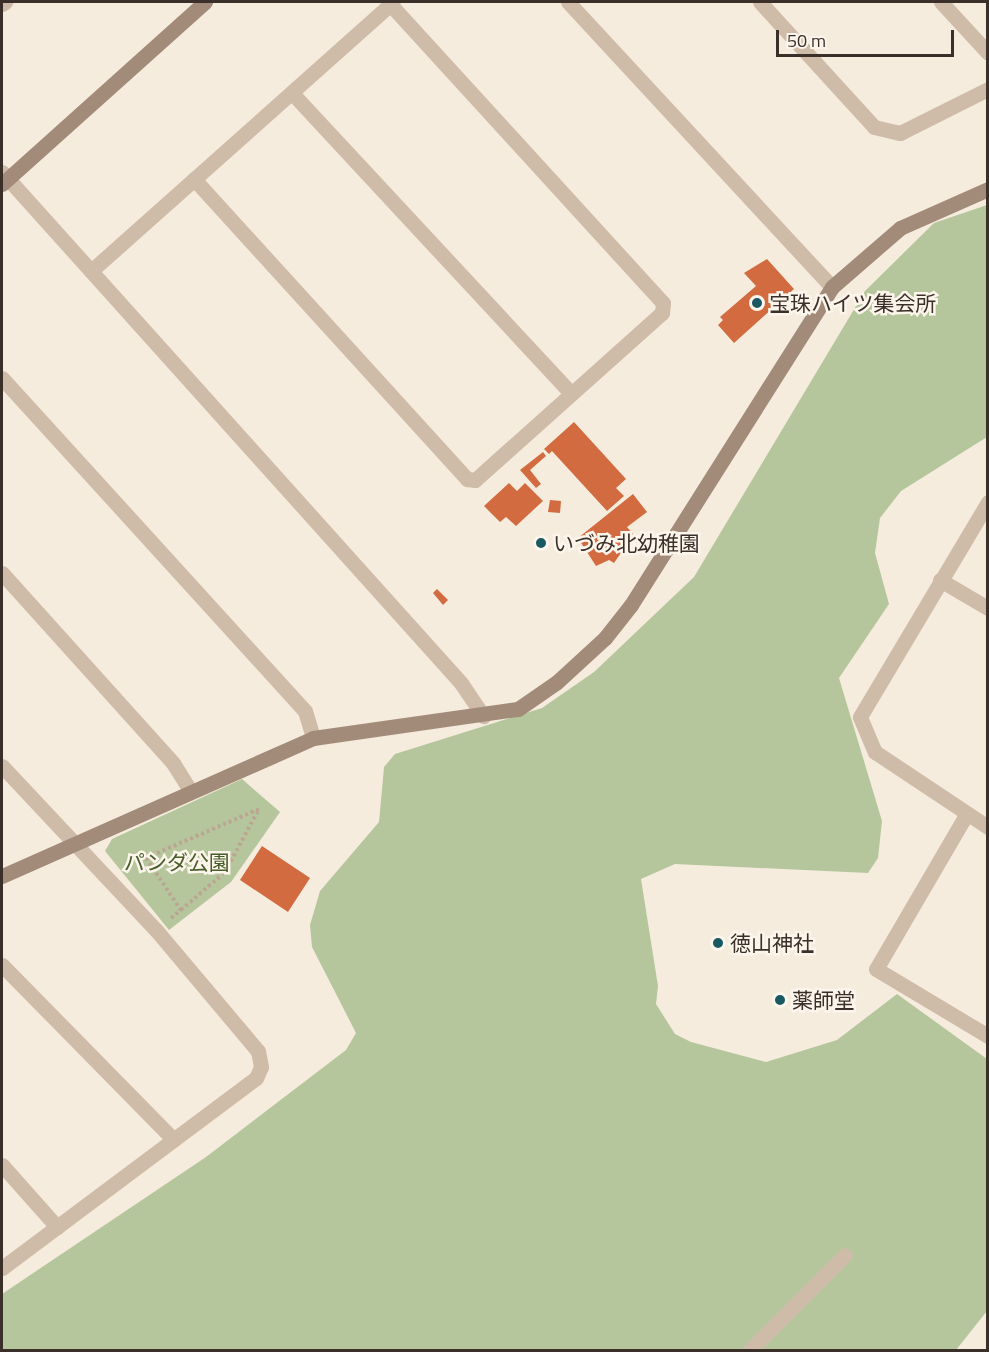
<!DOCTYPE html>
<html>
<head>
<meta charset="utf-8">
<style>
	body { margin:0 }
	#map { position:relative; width:989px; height:1352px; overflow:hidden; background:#f5ecde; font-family:"Titillium Web","Noto Sans JP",sans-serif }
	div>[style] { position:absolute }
	.green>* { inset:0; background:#b6c69c }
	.building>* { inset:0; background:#d26b3f }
	.path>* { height:4px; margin-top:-2px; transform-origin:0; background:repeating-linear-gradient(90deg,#bba692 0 3px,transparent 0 6px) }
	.street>* { height:15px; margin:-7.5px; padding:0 7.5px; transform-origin:7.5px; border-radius:7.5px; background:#cfbca8 }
	.secondary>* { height:15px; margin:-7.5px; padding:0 7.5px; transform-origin:7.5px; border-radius:7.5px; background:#a38b79 }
	.dots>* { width:16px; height:16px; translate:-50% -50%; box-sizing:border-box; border:3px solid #fcf5ec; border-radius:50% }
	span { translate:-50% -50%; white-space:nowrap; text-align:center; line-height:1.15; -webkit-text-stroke:5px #fcf5ec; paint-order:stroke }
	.poi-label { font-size:21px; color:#3b3029 }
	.left { translate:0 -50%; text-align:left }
	.park-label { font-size:21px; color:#475d2a }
	.frame { position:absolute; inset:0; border:3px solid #3b3029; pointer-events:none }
	.scale { position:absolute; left:776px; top:30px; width:178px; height:27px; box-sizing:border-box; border:3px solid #3b3029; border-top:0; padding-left:8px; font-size:18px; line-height:21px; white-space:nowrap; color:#3b3029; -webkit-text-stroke:4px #fcf5ec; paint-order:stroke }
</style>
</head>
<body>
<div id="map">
	<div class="green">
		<i style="clip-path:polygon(987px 205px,987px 437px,901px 491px,880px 518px,875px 553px,889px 604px,839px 678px,882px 821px,878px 858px,868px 873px,675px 864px,641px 879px,658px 986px,656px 1004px,675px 1034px,691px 1042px,766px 1062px,837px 1040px,897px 994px,987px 1059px,987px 1311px,956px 1350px,2px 1350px,2px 1294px,206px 1157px,346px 1050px,356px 1033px,312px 947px,310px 925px,320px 891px,379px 822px,384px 767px,395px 754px,542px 708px,594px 672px,694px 577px,865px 291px,934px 223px)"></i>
		<i style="clip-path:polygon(242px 779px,280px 812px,231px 882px,169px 930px,105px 851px,112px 839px)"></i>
	</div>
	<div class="building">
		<i style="clip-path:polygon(767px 259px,794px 289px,734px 343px,718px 325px,723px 320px,720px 317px,756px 286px,744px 273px)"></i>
		<i style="clip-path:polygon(574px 422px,626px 479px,616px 488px,624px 496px,607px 511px,552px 451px,549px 454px,544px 449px)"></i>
		<i style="clip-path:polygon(543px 452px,546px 456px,530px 470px,541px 484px,536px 488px,520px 470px)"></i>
		<i style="clip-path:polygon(509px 483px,517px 491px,525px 483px,543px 501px,516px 526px,506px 517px,500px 522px,484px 506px)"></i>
		<i style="clip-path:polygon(633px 494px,647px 512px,627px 527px,633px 534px,622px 542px,625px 547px,614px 563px,609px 560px,596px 566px,578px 538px)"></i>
		<i style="clip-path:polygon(550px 500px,561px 501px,560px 513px,548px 512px)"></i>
		<i style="clip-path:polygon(437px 589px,448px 600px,443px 605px,433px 593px)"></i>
		<i style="clip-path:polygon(262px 846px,310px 878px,288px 912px,240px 880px)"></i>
	</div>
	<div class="path">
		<i style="left:171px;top:918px;width:13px;rotate:-39deg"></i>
		<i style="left:181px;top:910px;width:58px;rotate:-40.8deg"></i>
		<i style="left:225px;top:872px;width:72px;rotate:-61.6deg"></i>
		<i style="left:259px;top:809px;width:123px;rotate:156.6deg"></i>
		<i style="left:146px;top:858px;width:63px;rotate:56.1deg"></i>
	</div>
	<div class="street">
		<i style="left:568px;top:2px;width:388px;rotate:47.2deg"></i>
		<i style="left:760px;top:2px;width:169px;rotate:47.6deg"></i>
		<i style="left:874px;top:127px;width:27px;rotate:13deg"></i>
		<i style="left:900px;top:133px;width:98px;rotate:-26.6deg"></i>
		<i style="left:941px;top:2px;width:69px;rotate:47.3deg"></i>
		<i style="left:2px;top:4px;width:4px;rotate:-34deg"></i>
		<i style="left:292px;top:93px;width:410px;rotate:47.1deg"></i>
		<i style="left:2px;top:172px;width:687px;rotate:48.07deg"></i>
		<i style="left:461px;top:683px;width:40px;rotate:56deg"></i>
		<i style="left:194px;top:179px;width:406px;rotate:47.7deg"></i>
		<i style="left:467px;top:479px;width:8px;rotate:7deg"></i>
		<i style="left:475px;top:480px;width:251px;rotate:-41.8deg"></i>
		<i style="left:662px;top:313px;width:10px;rotate:-84deg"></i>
		<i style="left:663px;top:303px;width:405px;rotate:-132.4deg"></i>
		<i style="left:91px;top:271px;width:404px;rotate:-41.7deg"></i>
		<i style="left:2px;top:378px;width:450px;rotate:47.7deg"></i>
		<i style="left:305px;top:711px;width:28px;rotate:73deg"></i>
		<i style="left:988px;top:502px;width:250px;rotate:120.8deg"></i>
		<i style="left:860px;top:717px;width:38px;rotate:67deg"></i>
		<i style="left:875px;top:752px;width:136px;rotate:33.6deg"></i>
		<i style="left:2px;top:573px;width:256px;rotate:48deg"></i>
		<i style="left:173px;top:763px;width:32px;rotate:58deg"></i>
		<i style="left:940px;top:580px;width:56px;rotate:30.3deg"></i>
		<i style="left:2px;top:766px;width:225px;rotate:46.8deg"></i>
		<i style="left:156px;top:930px;width:158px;rotate:49.9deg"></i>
		<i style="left:258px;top:1051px;width:16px;rotate:79deg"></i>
		<i style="left:261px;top:1067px;width:12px;rotate:114deg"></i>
		<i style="left:256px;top:1078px;width:317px;rotate:143.2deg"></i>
		<i style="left:966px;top:815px;width:178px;rotate:120.3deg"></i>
		<i style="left:876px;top:969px;width:131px;rotate:30.9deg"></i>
		<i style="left:2px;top:965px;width:245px;rotate:45.5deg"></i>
		<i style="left:2px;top:1165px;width:83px;rotate:48.4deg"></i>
		<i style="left:750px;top:1350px;width:134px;rotate:-45deg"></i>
	</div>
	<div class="secondary">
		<i style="left:2px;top:184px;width:273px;rotate:-41.9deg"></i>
		<i style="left:2px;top:876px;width:340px;rotate:-23.9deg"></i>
		<i style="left:313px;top:738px;width:207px;rotate:-8.1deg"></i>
		<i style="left:518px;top:709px;width:47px;rotate:-34.7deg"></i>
		<i style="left:557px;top:682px;width:65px;rotate:-42.5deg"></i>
		<i style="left:605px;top:638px;width:42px;rotate:-51.8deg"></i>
		<i style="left:631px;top:605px;width:376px;rotate:-57.7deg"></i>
		<i style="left:832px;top:287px;width:90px;rotate:-40.9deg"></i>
		<i style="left:900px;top:228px;width:96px;rotate:-23.9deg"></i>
	</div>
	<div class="dots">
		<i style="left:757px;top:303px;background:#195962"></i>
		<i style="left:541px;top:543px;background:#195962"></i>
		<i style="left:718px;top:943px;background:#195962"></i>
		<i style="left:780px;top:1000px;background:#195962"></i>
	</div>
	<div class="poi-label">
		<span class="left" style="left:769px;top:303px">宝珠ハイツ集会所</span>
		<span class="left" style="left:553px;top:543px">いづみ北幼稚園</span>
		<span class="left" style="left:730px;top:943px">徳山神社</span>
		<span class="left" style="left:792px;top:1000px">薬師堂</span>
	</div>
	<div class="park-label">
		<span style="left:177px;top:862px">パンダ公園</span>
	</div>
	<div class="frame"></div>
	<div class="scale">50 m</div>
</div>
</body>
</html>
